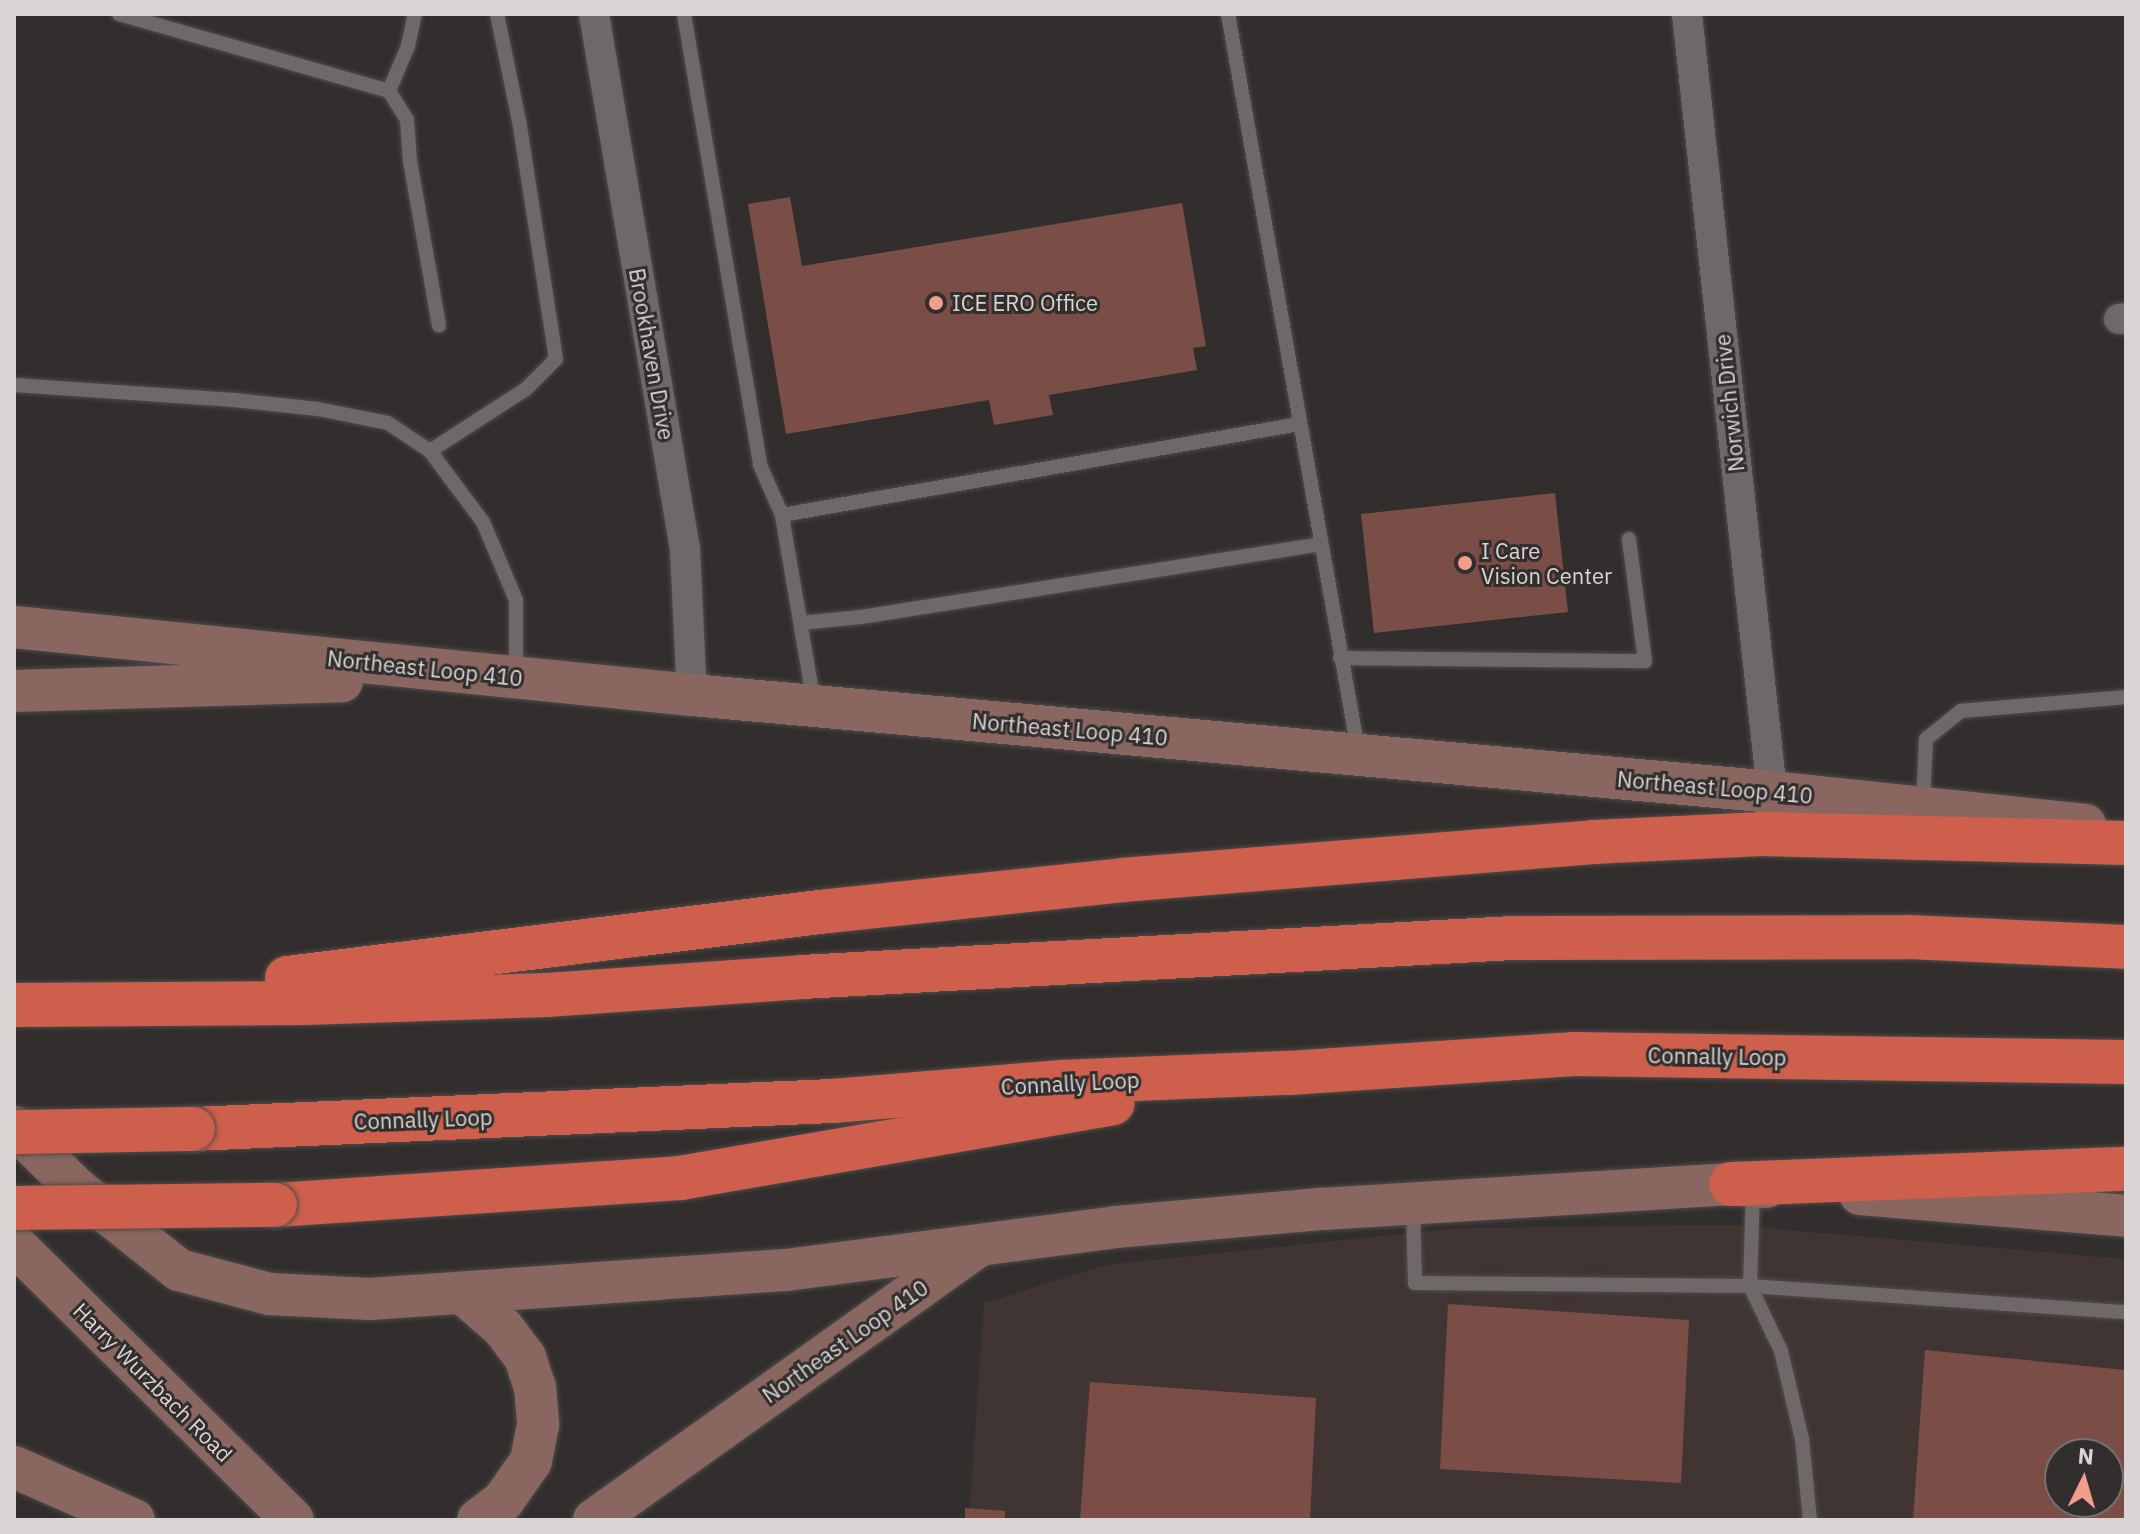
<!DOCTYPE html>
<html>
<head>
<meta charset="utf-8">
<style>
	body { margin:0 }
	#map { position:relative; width:2140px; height:1534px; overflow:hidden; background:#322e2d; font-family:"IBM Plex Sans",sans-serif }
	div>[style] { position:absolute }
	.built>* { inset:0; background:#403533 }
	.building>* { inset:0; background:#7a4e46 }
	.roads { filter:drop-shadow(0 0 2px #4f4b4b) drop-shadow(0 0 2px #4f4b4b) }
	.lane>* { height:14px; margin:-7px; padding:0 7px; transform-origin:7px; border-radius:7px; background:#6e6968 }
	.street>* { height:30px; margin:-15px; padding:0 15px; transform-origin:15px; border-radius:15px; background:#6e6968 }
	.secondary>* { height:42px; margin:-21px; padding:0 21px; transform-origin:21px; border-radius:21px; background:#8a6660 }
	.highway>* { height:44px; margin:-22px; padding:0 22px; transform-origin:22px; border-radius:22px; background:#cd5f4c }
	.bridges { filter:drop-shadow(0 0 2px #4f4b4b) drop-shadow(0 0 2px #4f4b4b) }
	.highway-bridge>* { height:44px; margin:-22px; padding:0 22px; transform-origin:22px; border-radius:22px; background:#cd5f4c }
	.dots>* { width:22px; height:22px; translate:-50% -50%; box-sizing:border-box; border:4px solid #322e2d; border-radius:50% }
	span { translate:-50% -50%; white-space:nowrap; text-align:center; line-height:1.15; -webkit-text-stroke:6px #322e2d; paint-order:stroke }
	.poi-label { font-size:22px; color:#d8d5d4 }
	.left { translate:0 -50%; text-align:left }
	.street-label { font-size:22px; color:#d8d5d4 }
	.frame { position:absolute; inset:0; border:16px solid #d8d5d4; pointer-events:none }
	.north { position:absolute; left:2044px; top:1438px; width:80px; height:80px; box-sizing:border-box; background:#322e2d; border:2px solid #747170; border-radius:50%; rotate:5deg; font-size:22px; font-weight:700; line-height:32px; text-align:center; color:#d8d5d4 }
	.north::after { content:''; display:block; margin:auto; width:28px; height:36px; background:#f49d8d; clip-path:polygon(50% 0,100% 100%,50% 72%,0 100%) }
</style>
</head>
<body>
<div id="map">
	<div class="built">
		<i style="clip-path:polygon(evenodd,1729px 1225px,2126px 1259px,2126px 1520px,969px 1520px,984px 1303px,1106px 1265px,1459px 1228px,1729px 1225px,2060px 1454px,2108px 1454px,2108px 1502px,2060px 1502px,2060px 1454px)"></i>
	</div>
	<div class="building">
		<i style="clip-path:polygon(790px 197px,802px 266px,1182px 203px,1206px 346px,1193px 348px,1197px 370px,1049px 395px,1053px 415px,994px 425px,989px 400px,786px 434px,748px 204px)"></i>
		<i style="clip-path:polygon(1555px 493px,1568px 612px,1374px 633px,1361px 514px)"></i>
		<i style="clip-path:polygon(1448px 1304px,1689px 1320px,1681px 1483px,1440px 1469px)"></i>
		<i style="clip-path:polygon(evenodd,1925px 1350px,2126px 1370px,2126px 1520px,1913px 1520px,1925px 1350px,2060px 1454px,2108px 1454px,2108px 1502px,2060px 1502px,2060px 1454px)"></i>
		<i style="clip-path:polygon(1090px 1382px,1316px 1398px,1310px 1520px,1080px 1520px)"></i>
		<i style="clip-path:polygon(965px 1508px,1005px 1511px,1005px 1520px,965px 1520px)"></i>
	</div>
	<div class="roads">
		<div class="lane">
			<i style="left:119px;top:14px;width:281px;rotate:15.9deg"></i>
			<i style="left:389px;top:91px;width:34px;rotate:58deg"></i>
			<i style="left:407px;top:120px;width:41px;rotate:85.8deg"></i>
			<i style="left:410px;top:161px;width:167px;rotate:80deg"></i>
			<i style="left:684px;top:14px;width:457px;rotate:80.4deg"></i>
			<i style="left:760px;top:465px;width:55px;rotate:66.3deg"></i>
			<i style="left:1228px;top:14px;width:747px;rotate:79.98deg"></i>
			<i style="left:389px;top:91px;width:49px;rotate:-67.1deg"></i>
			<i style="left:408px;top:46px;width:33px;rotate:-78deg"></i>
			<i style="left:14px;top:385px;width:221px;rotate:3.9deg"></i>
			<i style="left:234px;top:400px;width:84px;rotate:6.1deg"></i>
			<i style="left:318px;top:409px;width:71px;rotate:11.3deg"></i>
			<i style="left:388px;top:423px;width:50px;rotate:33.7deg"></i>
			<i style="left:430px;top:451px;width:89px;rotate:53.3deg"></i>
			<i style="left:483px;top:522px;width:85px;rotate:67.1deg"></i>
			<i style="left:516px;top:600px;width:72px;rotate:90deg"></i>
			<i style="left:430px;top:451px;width:114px;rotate:-32.9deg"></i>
			<i style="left:526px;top:389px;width:42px;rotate:-45deg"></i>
			<i style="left:556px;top:359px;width:241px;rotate:-98.8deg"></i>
			<i style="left:519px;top:121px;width:109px;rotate:-101.6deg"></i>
			<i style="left:801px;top:623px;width:60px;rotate:-5.7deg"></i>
			<i style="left:861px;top:617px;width:465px;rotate:-9deg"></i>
			<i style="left:1340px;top:658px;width:305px;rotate:0.6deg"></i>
			<i style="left:1645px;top:661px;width:123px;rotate:-97.5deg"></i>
			<i style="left:814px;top:703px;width:191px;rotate:-99.7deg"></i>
			<i style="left:782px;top:515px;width:525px;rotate:-9.98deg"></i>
			<i style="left:1923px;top:803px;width:64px;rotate:-87.3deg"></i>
			<i style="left:1926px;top:739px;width:45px;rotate:-38.7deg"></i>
			<i style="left:1961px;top:711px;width:166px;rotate:-4.8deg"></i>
			<i style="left:1753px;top:1190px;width:96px;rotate:91.8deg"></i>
			<i style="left:1750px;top:1286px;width:72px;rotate:64.5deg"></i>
			<i style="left:1781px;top:1351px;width:90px;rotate:76.6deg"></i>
			<i style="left:1802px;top:1439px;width:81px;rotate:84.4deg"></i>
			<i style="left:1413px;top:1207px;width:76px;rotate:88.5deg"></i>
			<i style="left:1415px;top:1283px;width:335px;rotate:0.5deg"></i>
			<i style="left:1750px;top:1286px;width:377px;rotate:4deg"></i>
		</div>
		<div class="street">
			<i style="left:594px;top:14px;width:543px;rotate:80.35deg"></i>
			<i style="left:685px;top:549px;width:146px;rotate:87.3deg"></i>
			<i style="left:1687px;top:14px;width:783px;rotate:83.76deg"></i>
			<i style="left:2119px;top:319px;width:7px;rotate:-8deg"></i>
		</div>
		<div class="secondary">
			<i style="left:14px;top:627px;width:681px;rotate:5.73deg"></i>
			<i style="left:692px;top:695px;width:1084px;rotate:5.13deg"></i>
			<i style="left:1772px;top:792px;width:315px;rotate:6deg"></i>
			<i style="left:14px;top:691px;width:328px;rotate:-1.7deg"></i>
			<i style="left:14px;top:1127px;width:88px;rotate:44.5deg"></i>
			<i style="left:77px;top:1189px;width:130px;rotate:38.5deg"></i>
			<i style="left:179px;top:1270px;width:93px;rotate:14.9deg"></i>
			<i style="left:269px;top:1294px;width:101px;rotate:2.8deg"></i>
			<i style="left:370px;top:1299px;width:417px;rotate:-4deg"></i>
			<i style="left:786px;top:1270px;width:332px;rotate:-7.4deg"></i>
			<i style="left:1115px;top:1227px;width:208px;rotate:-5deg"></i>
			<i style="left:1322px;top:1209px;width:410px;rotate:-3.5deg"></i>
			<i style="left:1731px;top:1184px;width:35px;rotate:5deg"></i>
			<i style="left:1860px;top:1194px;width:267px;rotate:4.7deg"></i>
			<i style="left:14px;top:1244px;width:392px;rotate:44.7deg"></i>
			<i style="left:465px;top:1295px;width:50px;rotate:41deg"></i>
			<i style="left:503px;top:1328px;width:36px;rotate:53deg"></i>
			<i style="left:525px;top:1357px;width:32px;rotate:72deg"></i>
			<i style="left:535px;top:1387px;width:38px;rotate:85deg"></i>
			<i style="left:538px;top:1425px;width:37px;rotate:101deg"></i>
			<i style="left:531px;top:1461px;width:49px;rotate:125deg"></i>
			<i style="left:503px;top:1501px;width:31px;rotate:143deg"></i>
			<i style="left:14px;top:1467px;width:131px;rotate:23.8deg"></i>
			<i style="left:594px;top:1520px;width:470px;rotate:-35.5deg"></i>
		</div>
		<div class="highway">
			<i style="left:287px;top:978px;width:545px;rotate:-7.06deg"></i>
			<i style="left:828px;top:911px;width:296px;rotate:-6deg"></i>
			<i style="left:1122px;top:880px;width:473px;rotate:-4.6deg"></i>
			<i style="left:1593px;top:842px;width:169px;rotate:-2.7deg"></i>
			<i style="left:1762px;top:834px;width:364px;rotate:1.4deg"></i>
			<i style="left:14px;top:1005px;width:291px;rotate:-0.4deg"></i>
			<i style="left:305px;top:1003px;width:242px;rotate:-1.9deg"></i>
			<i style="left:547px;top:995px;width:256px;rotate:-4deg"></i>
			<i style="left:802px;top:977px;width:713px;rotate:-3.14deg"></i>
			<i style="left:1514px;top:938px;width:394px;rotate:-0.1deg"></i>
			<i style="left:1908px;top:937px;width:218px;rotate:2.6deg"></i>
			<i style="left:193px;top:1129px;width:641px;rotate:-2.51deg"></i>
			<i style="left:833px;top:1101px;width:229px;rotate:-4.8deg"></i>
			<i style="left:1061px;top:1082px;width:228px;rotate:-2.3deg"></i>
			<i style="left:1289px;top:1073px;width:286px;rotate:-3.8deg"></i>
			<i style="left:1574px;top:1054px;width:552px;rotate:0.83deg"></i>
			<i style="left:1731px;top:1184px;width:395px;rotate:-2.2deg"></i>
			<i style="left:275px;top:1205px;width:406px;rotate:-3.8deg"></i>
			<i style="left:680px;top:1178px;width:439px;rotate:-9.8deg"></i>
		</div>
	</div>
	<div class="bridges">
		<div class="highway-bridge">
			<i style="left:14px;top:1132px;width:179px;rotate:-1deg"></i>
			<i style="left:14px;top:1208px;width:261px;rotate:-0.7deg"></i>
		</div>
	</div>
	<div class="dots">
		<i style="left:936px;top:303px;background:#f49d8d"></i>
		<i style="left:1465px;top:563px;background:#f49d8d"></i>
	</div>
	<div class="poi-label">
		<span class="left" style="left:952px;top:303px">ICE ERO Office</span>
		<span class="left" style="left:1481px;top:563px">I Care<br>Vision Center</span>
	</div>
	<div class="street-label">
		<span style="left:652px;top:354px;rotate:80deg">Brookhaven Drive</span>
		<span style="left:1729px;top:403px;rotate:-96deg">Norwich Drive</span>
		<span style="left:425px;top:668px;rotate:6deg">Northeast Loop 410</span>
		<span style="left:1070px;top:729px;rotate:5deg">Northeast Loop 410</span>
		<span style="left:1715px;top:787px;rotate:5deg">Northeast Loop 410</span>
		<span style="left:1717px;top:1056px;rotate:1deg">Connally Loop</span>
		<span style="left:1070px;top:1083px;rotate:-3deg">Connally Loop</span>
		<span style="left:423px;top:1119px;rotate:-2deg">Connally Loop</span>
		<span style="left:845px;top:1341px;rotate:-35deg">Northeast Loop 410</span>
		<span style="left:153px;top:1382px;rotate:45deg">Harry Wurzbach Road</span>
	</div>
	<div class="frame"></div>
	<div class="north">N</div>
</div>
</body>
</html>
